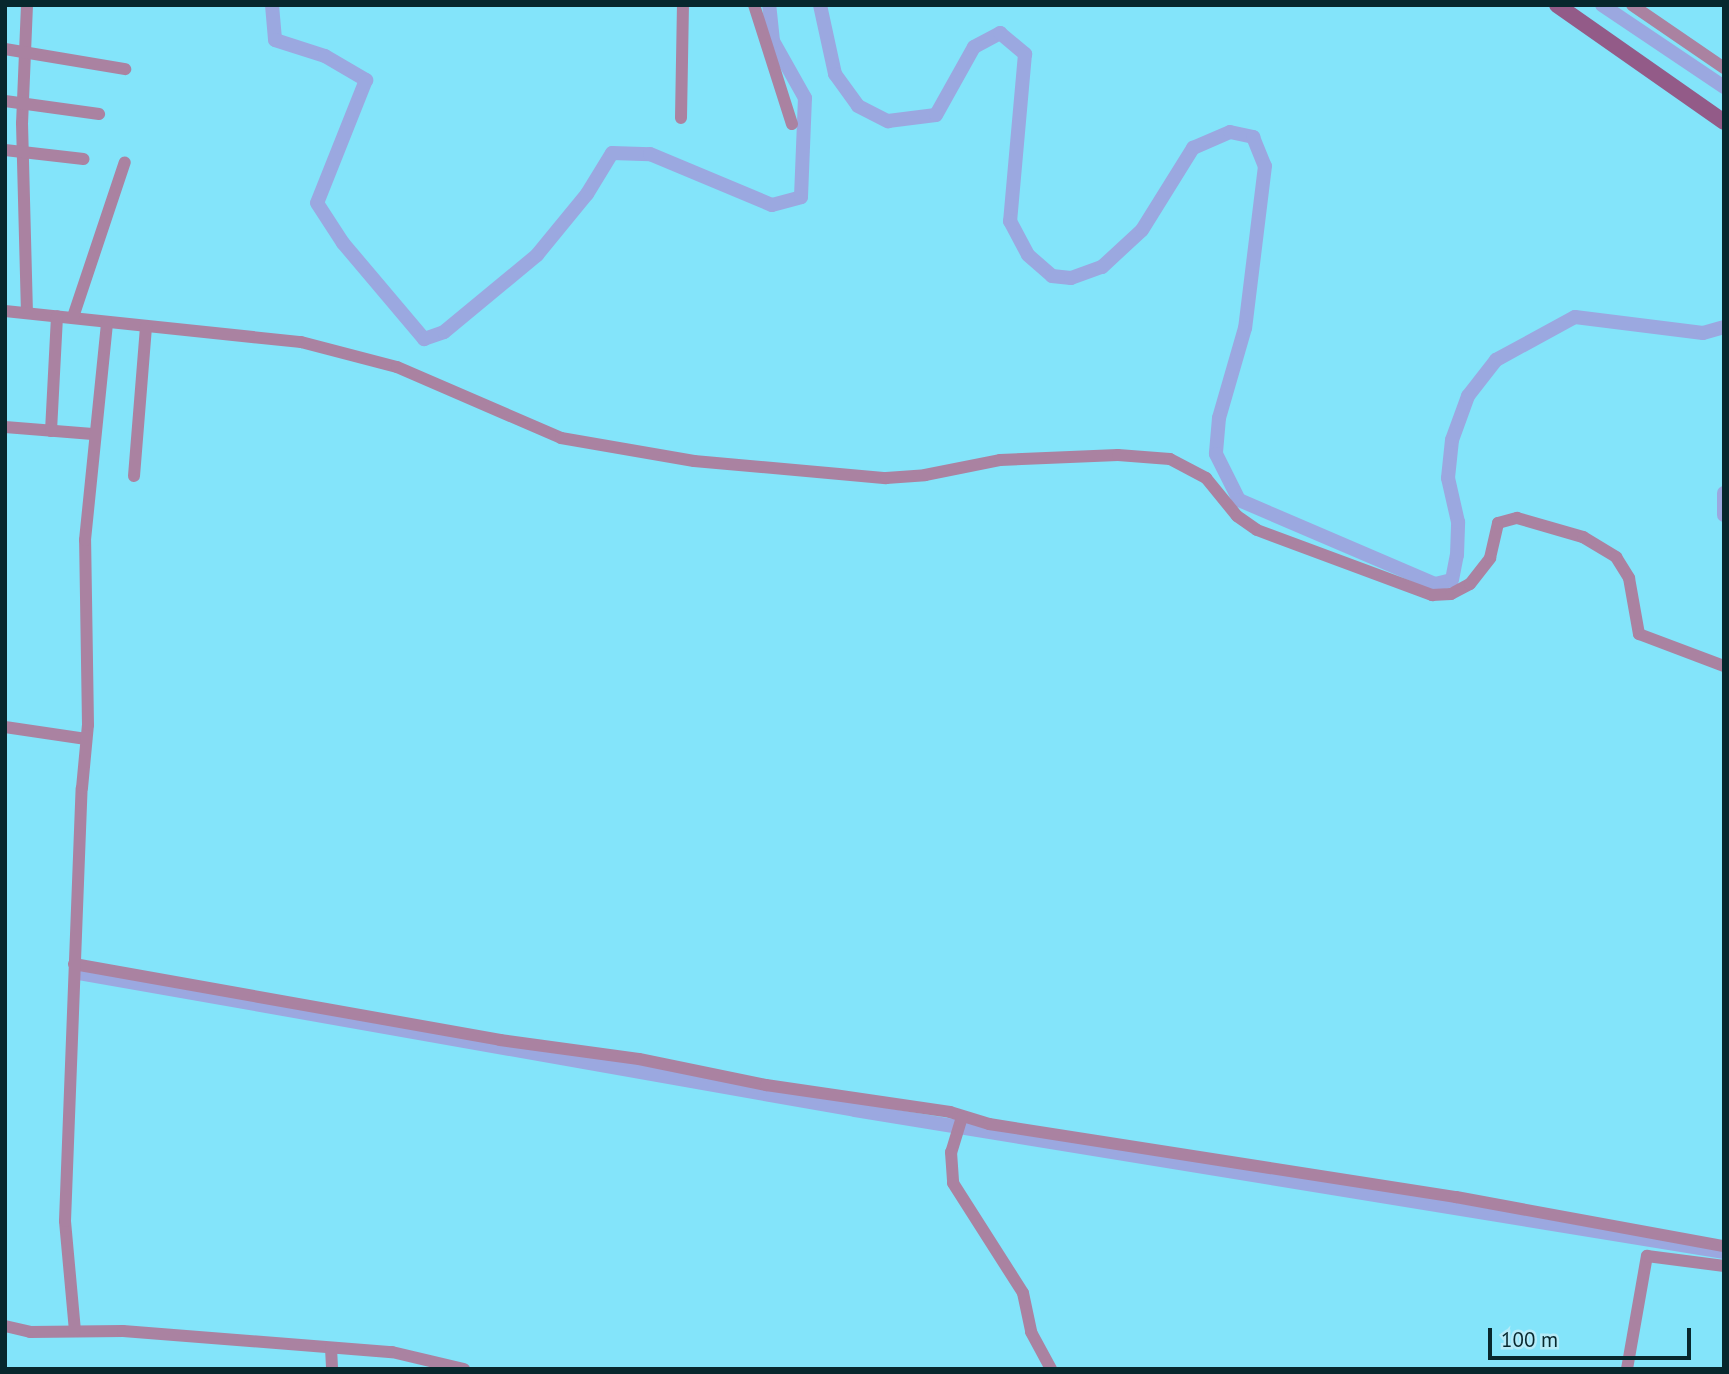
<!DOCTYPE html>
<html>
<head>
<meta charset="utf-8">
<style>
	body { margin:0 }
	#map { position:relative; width:1729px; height:1374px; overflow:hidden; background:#83e4fa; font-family:"PT Sans",sans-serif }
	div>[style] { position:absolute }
	.canal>* { height:14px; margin:-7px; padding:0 7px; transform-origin:7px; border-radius:7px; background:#9ba8e0 }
	.street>* { height:12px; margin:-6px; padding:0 6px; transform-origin:6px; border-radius:6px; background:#aa82a1 }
	.secondary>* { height:16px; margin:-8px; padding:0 8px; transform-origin:8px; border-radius:8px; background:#935b88 }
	span { translate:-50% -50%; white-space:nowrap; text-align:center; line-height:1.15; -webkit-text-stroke:5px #b5ebf8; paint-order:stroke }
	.frame { position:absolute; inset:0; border:7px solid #07272d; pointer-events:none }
	.scale { position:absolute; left:1488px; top:1328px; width:203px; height:32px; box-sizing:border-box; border:4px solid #07272d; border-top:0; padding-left:9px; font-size:21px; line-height:24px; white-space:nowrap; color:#07272d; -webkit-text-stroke:5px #b5ebf8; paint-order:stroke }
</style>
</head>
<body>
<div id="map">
	<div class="canal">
		<i style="left:272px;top:5px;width:35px;rotate:85deg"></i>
		<i style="left:275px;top:40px;width:52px;rotate:17.7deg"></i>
		<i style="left:325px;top:56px;width:48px;rotate:30.3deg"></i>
		<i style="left:366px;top:80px;width:132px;rotate:111.7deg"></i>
		<i style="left:317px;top:203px;width:48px;rotate:57deg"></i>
		<i style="left:343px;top:243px;width:126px;rotate:49.8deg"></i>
		<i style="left:424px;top:339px;width:21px;rotate:-19deg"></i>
		<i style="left:444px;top:332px;width:121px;rotate:-39.6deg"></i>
		<i style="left:537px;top:255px;width:79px;rotate:-50.7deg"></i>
		<i style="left:587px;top:194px;width:48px;rotate:-58.6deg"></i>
		<i style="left:612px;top:153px;width:38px;rotate:2deg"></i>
		<i style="left:650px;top:154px;width:132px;rotate:22.7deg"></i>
		<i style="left:772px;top:205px;width:30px;rotate:-15deg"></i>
		<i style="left:801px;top:197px;width:99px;rotate:-87.7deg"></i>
		<i style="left:805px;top:98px;width:65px;rotate:-119.3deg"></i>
		<i style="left:773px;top:41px;width:36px;rotate:-96deg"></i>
		<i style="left:820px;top:5px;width:71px;rotate:77.7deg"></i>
		<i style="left:835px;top:74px;width:39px;rotate:54deg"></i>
		<i style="left:858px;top:106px;width:34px;rotate:27deg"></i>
		<i style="left:888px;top:121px;width:48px;rotate:-7.1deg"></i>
		<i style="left:936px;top:115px;width:78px;rotate:-60.8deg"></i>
		<i style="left:974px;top:47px;width:30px;rotate:-28deg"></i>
		<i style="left:1000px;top:33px;width:33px;rotate:40deg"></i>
		<i style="left:1025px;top:54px;width:168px;rotate:95.1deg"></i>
		<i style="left:1010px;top:221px;width:38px;rotate:62deg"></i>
		<i style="left:1028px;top:255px;width:32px;rotate:41deg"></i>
		<i style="left:1052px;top:276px;width:19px;rotate:6deg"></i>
		<i style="left:1071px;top:278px;width:33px;rotate:-20deg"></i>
		<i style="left:1102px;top:267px;width:54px;rotate:-42.8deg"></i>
		<i style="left:1142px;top:230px;width:97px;rotate:-58.1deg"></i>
		<i style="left:1193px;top:148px;width:40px;rotate:-23.4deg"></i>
		<i style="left:1230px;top:132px;width:24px;rotate:12deg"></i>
		<i style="left:1253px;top:137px;width:31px;rotate:68deg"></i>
		<i style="left:1265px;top:166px;width:163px;rotate:97deg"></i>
		<i style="left:1245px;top:328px;width:94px;rotate:106.1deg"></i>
		<i style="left:1219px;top:418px;width:36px;rotate:95deg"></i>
		<i style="left:1216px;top:454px;width:51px;rotate:63.4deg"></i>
		<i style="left:1239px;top:500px;width:213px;rotate:23.2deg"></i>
		<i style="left:1435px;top:584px;width:17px;rotate:-13deg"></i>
		<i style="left:1452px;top:580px;width:25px;rotate:-79deg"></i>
		<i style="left:1457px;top:555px;width:33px;rotate:-88deg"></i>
		<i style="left:1458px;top:522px;width:45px;rotate:-102.8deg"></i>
		<i style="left:1448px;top:478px;width:38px;rotate:-84deg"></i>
		<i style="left:1452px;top:440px;width:47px;rotate:-70deg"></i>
		<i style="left:1468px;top:396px;width:46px;rotate:-52.1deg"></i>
		<i style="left:1496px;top:360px;width:90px;rotate:-28.6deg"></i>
		<i style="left:1575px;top:317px;width:129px;rotate:7.1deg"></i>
		<i style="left:1703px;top:333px;width:22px;rotate:-16deg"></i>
		<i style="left:1602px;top:5px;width:147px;rotate:33.9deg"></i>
		<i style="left:1724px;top:493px;width:22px;rotate:90deg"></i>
		<i style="left:79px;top:973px;width:788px;rotate:10.01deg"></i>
		<i style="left:855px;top:1110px;width:881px;rotate:9.28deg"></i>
	</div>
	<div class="street">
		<i style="left:27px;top:5px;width:118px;rotate:92.4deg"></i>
		<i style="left:22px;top:123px;width:190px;rotate:88.5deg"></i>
		<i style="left:754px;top:5px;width:125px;rotate:72.3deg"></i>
		<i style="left:1632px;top:5px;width:112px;rotate:34.4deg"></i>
		<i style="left:5px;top:49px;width:122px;rotate:9.5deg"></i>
		<i style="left:5px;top:101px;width:95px;rotate:7.9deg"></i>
		<i style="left:681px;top:118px;width:113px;rotate:-89deg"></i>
		<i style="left:5px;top:150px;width:79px;rotate:6.6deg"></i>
		<i style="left:5px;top:311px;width:298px;rotate:6deg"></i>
		<i style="left:301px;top:342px;width:99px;rotate:14.6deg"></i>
		<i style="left:397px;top:367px;width:179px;rotate:23.4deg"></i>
		<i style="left:561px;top:438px;width:135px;rotate:9.8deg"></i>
		<i style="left:694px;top:461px;width:193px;rotate:5.1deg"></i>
		<i style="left:886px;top:478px;width:39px;rotate:-4deg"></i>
		<i style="left:925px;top:475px;width:76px;rotate:-11.3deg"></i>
		<i style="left:1000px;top:460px;width:118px;rotate:-2.4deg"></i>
		<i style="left:1118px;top:455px;width:52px;rotate:4.4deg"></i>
		<i style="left:1170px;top:459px;width:41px;rotate:27.8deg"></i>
		<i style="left:1206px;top:478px;width:49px;rotate:50.8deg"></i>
		<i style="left:1237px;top:516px;width:24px;rotate:35deg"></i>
		<i style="left:1257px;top:530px;width:187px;rotate:20.4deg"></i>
		<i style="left:1432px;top:595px;width:19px;rotate:-3deg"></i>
		<i style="left:1451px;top:594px;width:21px;rotate:-28deg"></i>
		<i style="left:1470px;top:584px;width:33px;rotate:-52deg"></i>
		<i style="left:1490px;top:558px;width:36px;rotate:-77deg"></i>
		<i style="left:1498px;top:523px;width:20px;rotate:-15deg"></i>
		<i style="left:1517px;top:518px;width:69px;rotate:16.1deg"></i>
		<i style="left:1583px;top:537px;width:39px;rotate:31deg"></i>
		<i style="left:1616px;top:557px;width:25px;rotate:58deg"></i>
		<i style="left:1629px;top:578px;width:57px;rotate:79.9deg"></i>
		<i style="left:1639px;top:634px;width:91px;rotate:20.6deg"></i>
		<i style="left:73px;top:317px;width:163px;rotate:-71.5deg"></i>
		<i style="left:5px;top:427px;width:88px;rotate:4.5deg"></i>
		<i style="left:51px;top:431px;width:115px;rotate:-87deg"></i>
		<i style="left:134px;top:476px;width:150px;rotate:-85.4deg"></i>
		<i style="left:5px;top:727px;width:82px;rotate:8.4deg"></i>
		<i style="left:74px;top:964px;width:433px;rotate:10.1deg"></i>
		<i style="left:500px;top:1040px;width:140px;rotate:7.8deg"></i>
		<i style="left:639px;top:1059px;width:130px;rotate:11.6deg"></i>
		<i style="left:766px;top:1085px;width:186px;rotate:8.3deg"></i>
		<i style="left:950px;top:1112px;width:41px;rotate:17.1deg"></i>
		<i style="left:989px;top:1124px;width:473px;rotate:8.9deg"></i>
		<i style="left:1456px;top:1197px;width:272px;rotate:10.4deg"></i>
		<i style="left:962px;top:1117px;width:37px;rotate:107deg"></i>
		<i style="left:951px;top:1152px;width:31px;rotate:86deg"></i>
		<i style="left:953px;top:1183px;width:130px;rotate:57.5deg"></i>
		<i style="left:1023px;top:1293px;width:40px;rotate:78deg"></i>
		<i style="left:1031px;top:1332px;width:42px;rotate:61.6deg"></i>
		<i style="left:5px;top:1326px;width:26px;rotate:13deg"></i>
		<i style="left:30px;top:1332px;width:93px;rotate:-0.6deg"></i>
		<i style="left:123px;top:1331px;width:270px;rotate:4.5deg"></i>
		<i style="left:392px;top:1352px;width:74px;rotate:13.3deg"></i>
		<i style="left:75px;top:1331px;width:110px;rotate:-95.2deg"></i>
		<i style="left:65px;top:1221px;width:433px;rotate:-87.8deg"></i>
		<i style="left:82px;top:788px;width:63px;rotate:-84.6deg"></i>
		<i style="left:88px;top:725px;width:185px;rotate:-90.9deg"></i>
		<i style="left:85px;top:540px;width:218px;rotate:-84.2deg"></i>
		<i style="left:331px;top:1348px;width:21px;rotate:87deg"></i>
		<i style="left:1627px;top:1369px;width:115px;rotate:-80deg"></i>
		<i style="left:1647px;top:1256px;width:78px;rotate:7.4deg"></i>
	</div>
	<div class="secondary">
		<i style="left:1557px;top:5px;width:204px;rotate:35deg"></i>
	</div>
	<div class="frame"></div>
	<div class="scale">100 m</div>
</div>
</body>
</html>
